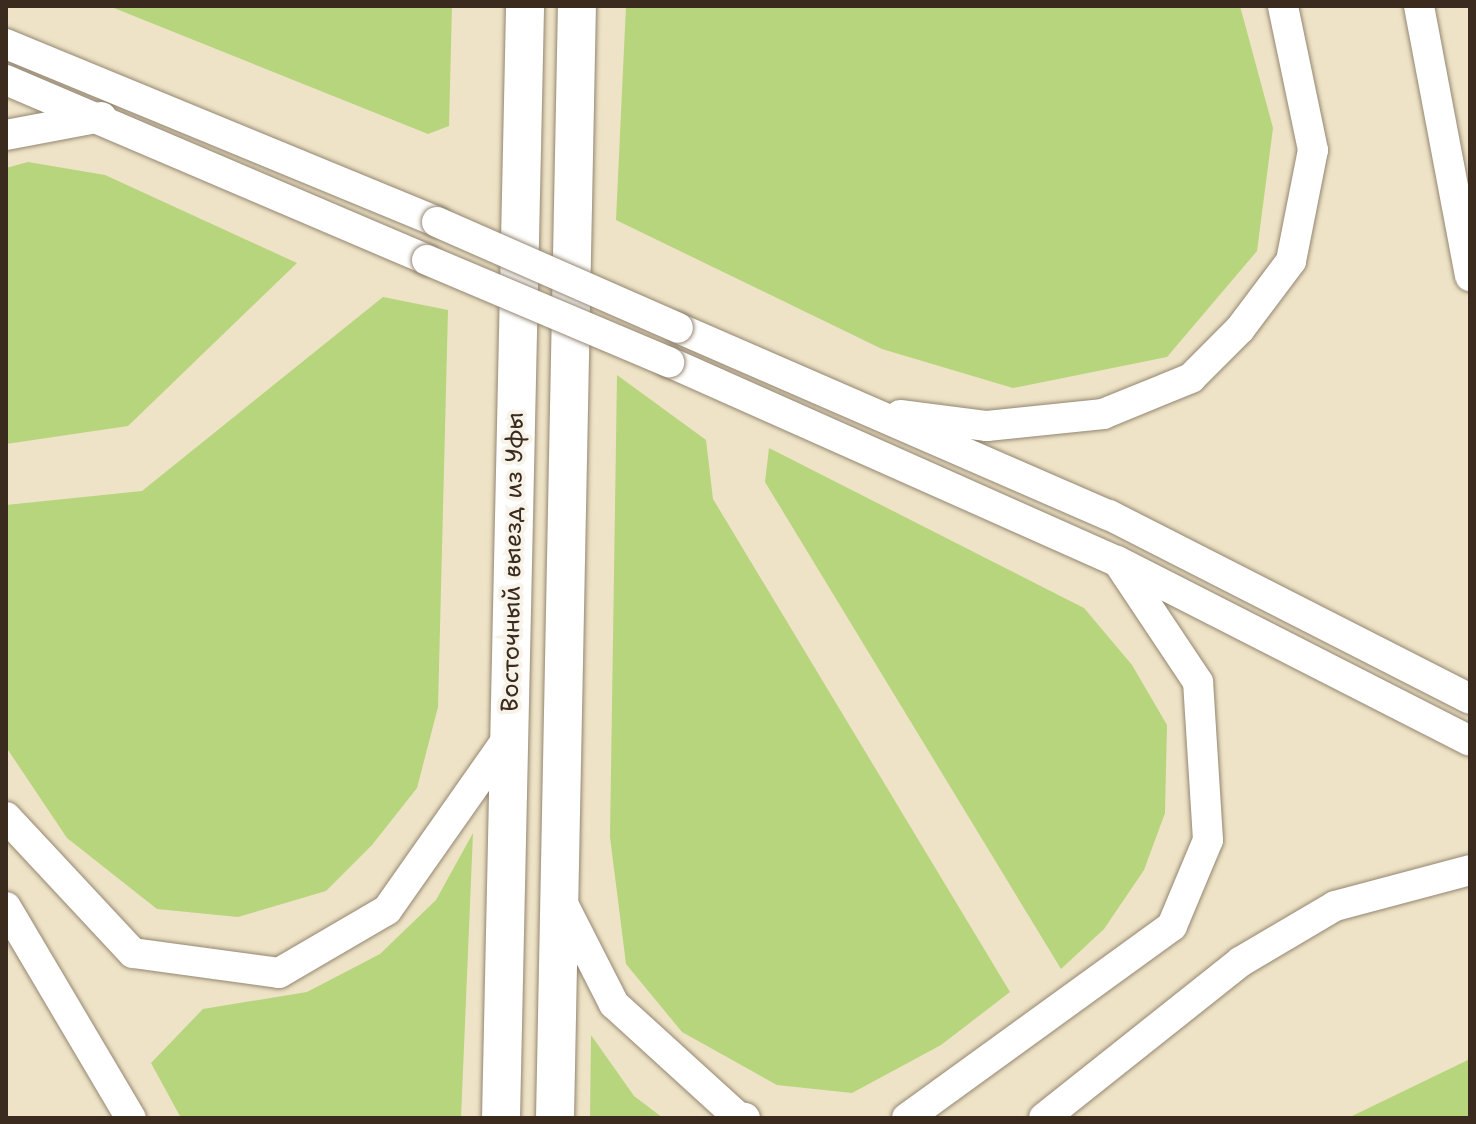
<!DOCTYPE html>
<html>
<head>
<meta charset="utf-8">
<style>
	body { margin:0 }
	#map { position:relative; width:1476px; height:1124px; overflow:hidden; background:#eee3c6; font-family:"Shantell Sans",sans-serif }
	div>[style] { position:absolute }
	.green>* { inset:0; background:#b6d57c }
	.roads { filter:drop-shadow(0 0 2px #948672) drop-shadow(0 0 2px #948672) }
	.minor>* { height:30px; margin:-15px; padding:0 15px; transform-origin:15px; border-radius:15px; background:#fff }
	.major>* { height:38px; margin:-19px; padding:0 19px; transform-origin:19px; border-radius:19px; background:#fff }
	.bridges { filter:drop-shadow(0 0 2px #948672) drop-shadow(0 0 2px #948672) }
	.minor-bridge>* { height:30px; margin:-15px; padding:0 15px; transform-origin:15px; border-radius:15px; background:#fff }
	span { translate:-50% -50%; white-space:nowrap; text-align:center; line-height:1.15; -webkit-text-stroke:8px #f7f3e8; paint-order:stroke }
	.street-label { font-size:24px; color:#3b2a1e }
	.frame { position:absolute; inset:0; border:8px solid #3b2a1e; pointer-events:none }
</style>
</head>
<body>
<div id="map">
	<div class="green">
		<i style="clip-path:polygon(109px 6px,452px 6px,449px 126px,428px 134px)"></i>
		<i style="clip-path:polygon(626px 6px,1240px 6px,1273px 128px,1257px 251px,1167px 357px,1013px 388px,882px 349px,616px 220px)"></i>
		<i style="clip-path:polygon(28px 162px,105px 175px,297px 263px,128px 426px,6px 444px,6px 168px)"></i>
		<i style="clip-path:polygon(383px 297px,448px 310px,438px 707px,417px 788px,372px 845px,326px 891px,238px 917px,157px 909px,67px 838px,6px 747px,6px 505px,142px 491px)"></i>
		<i style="clip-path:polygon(617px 375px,706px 440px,713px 499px,1010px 992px,941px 1045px,852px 1093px,777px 1085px,682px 1032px,626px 964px,610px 837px)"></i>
		<i style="clip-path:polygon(769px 448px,1084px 608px,1132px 665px,1167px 725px,1165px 813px,1144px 870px,1104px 929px,1061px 969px,765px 482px)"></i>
		<i style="clip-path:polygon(473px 833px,461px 1118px,181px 1118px,151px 1063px,203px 1009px,307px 992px,380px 954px,436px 900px)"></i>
		<i style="clip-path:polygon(591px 1035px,634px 1096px,663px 1118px,590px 1118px)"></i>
		<i style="clip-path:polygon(1470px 1059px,1470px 1118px,1348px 1118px)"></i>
	</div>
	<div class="roads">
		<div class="minor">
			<i style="left:1419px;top:6px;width:275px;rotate:79.3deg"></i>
			<i style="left:6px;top:44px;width:466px;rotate:22.4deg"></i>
			<i style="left:6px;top:80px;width:458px;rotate:23.1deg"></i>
			<i style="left:6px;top:135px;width:97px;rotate:-10.7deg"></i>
			<i style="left:678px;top:328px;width:470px;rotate:23.5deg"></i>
			<i style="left:1109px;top:515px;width:405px;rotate:27deg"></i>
			<i style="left:669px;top:362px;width:490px;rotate:24deg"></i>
			<i style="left:1117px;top:561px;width:396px;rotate:27deg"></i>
			<i style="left:900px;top:415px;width:88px;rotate:7.2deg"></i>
			<i style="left:987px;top:426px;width:117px;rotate:-5.9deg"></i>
			<i style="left:1103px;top:414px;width:95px;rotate:-22.2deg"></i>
			<i style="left:1191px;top:378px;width:69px;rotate:-45deg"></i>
			<i style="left:1240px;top:329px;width:85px;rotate:-53.1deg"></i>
			<i style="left:1291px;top:261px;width:113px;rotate:-78.8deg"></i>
			<i style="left:1313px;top:150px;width:147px;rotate:-101.8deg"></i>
			<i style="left:6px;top:817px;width:186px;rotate:47deg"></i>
			<i style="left:133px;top:953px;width:147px;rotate:7.8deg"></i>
			<i style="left:279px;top:973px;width:125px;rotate:-30.3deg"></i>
			<i style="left:387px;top:910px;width:214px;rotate:-54.9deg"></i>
			<i style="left:560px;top:898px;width:119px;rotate:63deg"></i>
			<i style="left:614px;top:1004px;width:168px;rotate:42.3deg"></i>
			<i style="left:738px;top:1117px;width:7px;rotate:8deg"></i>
			<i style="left:6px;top:907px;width:245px;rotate:59.4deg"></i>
			<i style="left:907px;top:1118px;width:327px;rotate:-35.9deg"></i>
			<i style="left:1172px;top:926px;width:93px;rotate:-67.3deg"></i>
			<i style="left:1208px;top:840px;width:158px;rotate:-93.6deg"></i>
			<i style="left:1198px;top:682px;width:144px;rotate:-123.7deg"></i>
			<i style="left:1044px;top:1118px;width:251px;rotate:-38.5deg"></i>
			<i style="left:1240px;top:962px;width:110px;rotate:-30.5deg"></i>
			<i style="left:1335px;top:906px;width:140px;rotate:-14.9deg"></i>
		</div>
		<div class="major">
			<i style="left:501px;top:1118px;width:1112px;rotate:-88.76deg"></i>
			<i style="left:555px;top:1118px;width:1112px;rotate:-88.87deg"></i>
		</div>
	</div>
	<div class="bridges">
		<div class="minor-bridge">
			<i style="left:437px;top:222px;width:263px;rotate:23.7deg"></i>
			<i style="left:427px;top:260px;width:263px;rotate:22.9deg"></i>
		</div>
	</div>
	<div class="street-label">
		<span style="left:513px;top:562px;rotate:-89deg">Восточный выезд из Уфы</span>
	</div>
	<div class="frame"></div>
</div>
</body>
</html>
